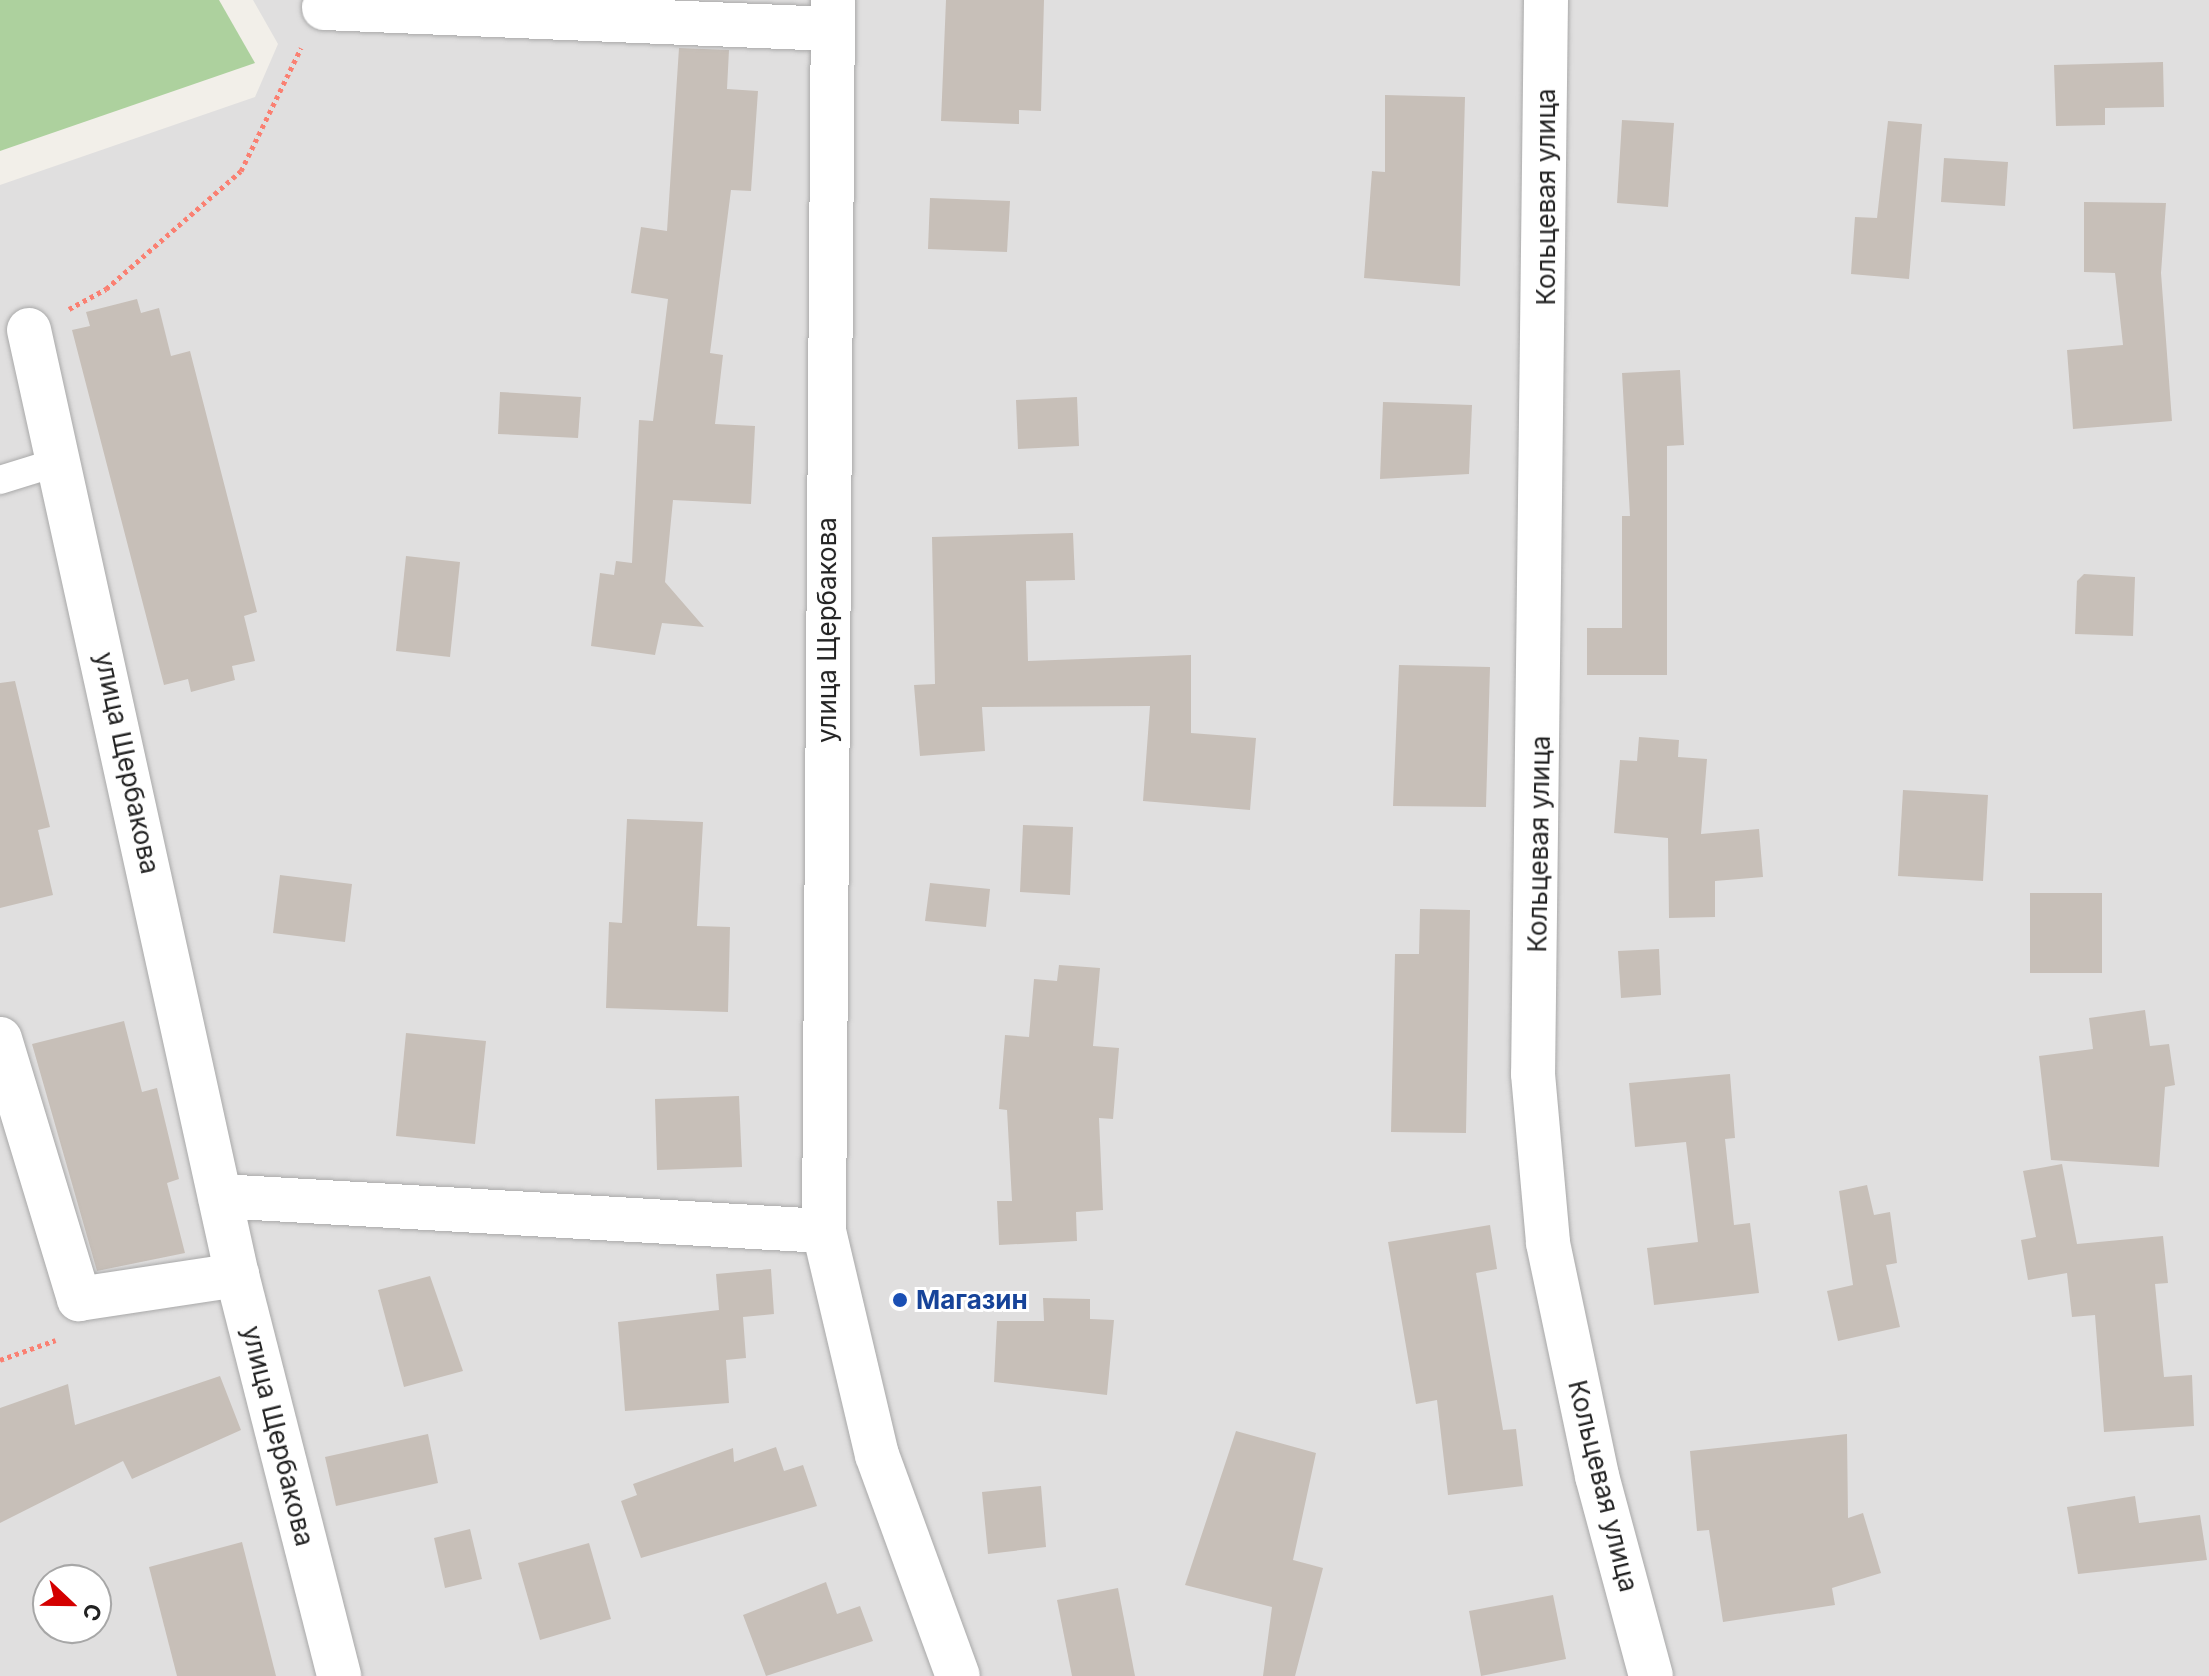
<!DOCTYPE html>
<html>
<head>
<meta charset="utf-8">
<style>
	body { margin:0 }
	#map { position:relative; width:2209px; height:1676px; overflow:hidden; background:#f2efe9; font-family:Inter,sans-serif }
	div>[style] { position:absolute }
	.residential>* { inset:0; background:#e0dfdf }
	.forest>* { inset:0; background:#add19e }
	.building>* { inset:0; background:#c7bfb8 }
	.path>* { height:5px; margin-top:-2.5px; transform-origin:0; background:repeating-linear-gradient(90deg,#fa8072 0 4px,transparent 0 8px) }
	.roads { filter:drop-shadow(0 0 2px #a9a9a9) drop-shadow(0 0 2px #a9a9a9) }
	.service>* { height:28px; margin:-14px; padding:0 14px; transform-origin:14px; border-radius:14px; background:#fff }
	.minor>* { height:44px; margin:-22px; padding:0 22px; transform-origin:22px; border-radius:22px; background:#fff }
	.tertiary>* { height:44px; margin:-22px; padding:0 22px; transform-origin:22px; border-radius:22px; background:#fff }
	.dots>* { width:22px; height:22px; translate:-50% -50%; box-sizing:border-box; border:4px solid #fff; border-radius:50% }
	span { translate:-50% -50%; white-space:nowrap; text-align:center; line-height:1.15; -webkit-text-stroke:6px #fff; paint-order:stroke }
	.street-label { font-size:26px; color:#222 }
	.transit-label { font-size:26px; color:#164399; font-weight:700 }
	.left { translate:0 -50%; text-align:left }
	.north { position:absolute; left:32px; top:1564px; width:80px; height:80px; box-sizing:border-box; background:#fff; border:2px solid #a7a7a7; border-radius:50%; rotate:112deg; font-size:22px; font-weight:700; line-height:32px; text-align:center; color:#222 }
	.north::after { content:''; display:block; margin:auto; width:28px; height:36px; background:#d40000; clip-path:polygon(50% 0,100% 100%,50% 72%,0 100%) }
</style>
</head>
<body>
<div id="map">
	<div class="residential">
		<i style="clip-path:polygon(evenodd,253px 0,2209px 0,2209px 1676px,0 1676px,0 185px,255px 97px,278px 44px,253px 0,48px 1580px,96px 1580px,96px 1628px,48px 1628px,48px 1580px)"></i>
	</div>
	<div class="forest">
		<i style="clip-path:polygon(0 0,219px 0,255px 63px,0 151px)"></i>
	</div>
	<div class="building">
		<i style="clip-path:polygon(946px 0,1044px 0,1041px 111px,1019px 110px,1019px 124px,941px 121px)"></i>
		<i style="clip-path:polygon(679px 48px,729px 50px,727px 89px,758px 91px,751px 191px,731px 190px,710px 353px,723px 355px,715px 424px,755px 426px,751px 504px,673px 500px,665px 582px,704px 627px,662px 623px,655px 655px,591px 646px,600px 573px,614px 575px,616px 561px,632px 563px,639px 420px,653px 421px,668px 299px,631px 293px,641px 227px,667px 231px)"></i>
		<i style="clip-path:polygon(2163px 62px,2164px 107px,2105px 108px,2105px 125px,2056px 126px,2054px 65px)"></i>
		<i style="clip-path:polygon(1385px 95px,1465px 97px,1460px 286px,1364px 278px,1372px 171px,1385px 172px)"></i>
		<i style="clip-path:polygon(1622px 120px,1674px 123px,1668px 207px,1617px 203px)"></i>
		<i style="clip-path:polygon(1888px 121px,1922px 124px,1909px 279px,1851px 274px,1855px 217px,1877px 218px)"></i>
		<i style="clip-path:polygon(1944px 158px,2008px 162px,2005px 206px,1941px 202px)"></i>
		<i style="clip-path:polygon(930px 198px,1010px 201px,1007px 252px,928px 249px)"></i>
		<i style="clip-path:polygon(2084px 202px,2166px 203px,2161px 273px,2172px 421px,2073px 429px,2067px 350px,2123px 345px,2115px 273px,2084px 272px)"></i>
		<i style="clip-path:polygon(137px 299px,141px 313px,159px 308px,171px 356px,190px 351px,257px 612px,244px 616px,255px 661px,232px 666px,235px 680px,191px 692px,188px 679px,164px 685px,72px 330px,90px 326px,86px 312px)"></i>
		<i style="clip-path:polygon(1680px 370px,1684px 445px,1667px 446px,1667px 675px,1587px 675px,1587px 628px,1622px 628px,1622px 516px,1630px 516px,1622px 373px)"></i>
		<i style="clip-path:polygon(500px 392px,581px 397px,578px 438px,498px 434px)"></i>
		<i style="clip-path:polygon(1077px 397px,1079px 446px,1018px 449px,1016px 400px)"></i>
		<i style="clip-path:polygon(1383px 402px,1472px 405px,1469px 474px,1380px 479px)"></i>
		<i style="clip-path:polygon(1073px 533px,1075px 580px,1026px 581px,1028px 661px,1191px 655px,1191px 733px,1256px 738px,1250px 810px,1143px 801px,1150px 706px,982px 707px,985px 751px,920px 756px,914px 685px,935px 684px,932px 537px)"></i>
		<i style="clip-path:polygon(406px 556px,460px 562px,450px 657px,396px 651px)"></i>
		<i style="clip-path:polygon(2084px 574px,2135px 577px,2133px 636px,2075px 634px,2077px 581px)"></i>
		<i style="clip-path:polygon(1399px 665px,1490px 667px,1486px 807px,1393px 806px)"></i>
		<i style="clip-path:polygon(15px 681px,50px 827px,38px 830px,53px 895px,0 908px,0 683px)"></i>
		<i style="clip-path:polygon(1639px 737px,1679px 740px,1678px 757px,1707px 759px,1701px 834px,1759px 829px,1763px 877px,1715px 881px,1715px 917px,1669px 918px,1668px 838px,1614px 833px,1620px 760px,1637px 761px)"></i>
		<i style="clip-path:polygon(1903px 790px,1988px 795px,1983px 881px,1898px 876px)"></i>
		<i style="clip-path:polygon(627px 819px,703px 822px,697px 926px,730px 927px,728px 1012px,606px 1008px,609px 922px,622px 923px)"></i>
		<i style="clip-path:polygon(1023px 825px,1073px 827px,1070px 895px,1020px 892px)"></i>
		<i style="clip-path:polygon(280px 875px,352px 884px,345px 942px,273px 933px)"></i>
		<i style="clip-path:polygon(930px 883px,990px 889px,986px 927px,925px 921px)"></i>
		<i style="clip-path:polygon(2030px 893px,2102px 893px,2102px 973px,2030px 973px)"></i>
		<i style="clip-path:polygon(1420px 909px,1470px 910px,1466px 1133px,1391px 1132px,1395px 954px,1419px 954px)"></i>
		<i style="clip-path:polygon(1659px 949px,1661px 995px,1621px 998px,1618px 951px)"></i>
		<i style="clip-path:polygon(1059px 965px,1100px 968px,1093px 1046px,1119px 1048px,1113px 1119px,1099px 1118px,1103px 1210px,1076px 1212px,1077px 1241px,999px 1245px,997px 1201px,1012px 1201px,1007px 1110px,999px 1109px,1005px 1035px,1029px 1037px,1034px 979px,1057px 981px)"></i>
		<i style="clip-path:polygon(2145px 1010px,2150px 1046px,2169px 1044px,2175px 1085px,2165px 1087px,2159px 1167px,2051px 1160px,2039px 1056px,2093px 1049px,2089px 1018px)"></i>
		<i style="clip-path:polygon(124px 1021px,142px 1092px,157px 1088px,179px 1179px,167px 1183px,185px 1253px,97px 1271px,32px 1044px)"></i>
		<i style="clip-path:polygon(406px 1033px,486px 1041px,475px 1144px,396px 1136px)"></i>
		<i style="clip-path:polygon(1730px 1074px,1735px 1138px,1725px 1139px,1734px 1225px,1750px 1223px,1759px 1293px,1654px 1305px,1647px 1248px,1698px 1242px,1686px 1142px,1635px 1147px,1629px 1083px)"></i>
		<i style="clip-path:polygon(739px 1096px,742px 1167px,657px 1170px,655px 1099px)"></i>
		<i style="clip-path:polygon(2062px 1164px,2077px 1244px,2163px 1236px,2168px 1283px,2155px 1284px,2164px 1377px,2192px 1375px,2194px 1426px,2104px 1432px,2095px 1315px,2072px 1317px,2067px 1273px,2028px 1280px,2021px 1240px,2036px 1237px,2023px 1171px)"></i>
		<i style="clip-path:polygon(1867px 1185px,1874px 1215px,1890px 1212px,1897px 1263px,1886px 1265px,1900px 1327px,1838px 1341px,1827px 1291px,1853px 1285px,1839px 1191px)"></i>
		<i style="clip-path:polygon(1490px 1225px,1497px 1269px,1476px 1273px,1503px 1430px,1516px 1429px,1523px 1486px,1448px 1495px,1437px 1400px,1416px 1404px,1388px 1242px)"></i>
		<i style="clip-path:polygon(771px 1269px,774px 1314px,743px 1317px,746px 1358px,726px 1360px,729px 1403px,625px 1411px,618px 1322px,719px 1310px,716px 1274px)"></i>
		<i style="clip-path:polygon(430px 1276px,463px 1371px,404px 1387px,378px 1290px)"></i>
		<i style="clip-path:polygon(1043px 1298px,1090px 1299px,1090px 1319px,1114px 1320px,1107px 1395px,994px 1382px,997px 1321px,1044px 1321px)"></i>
		<i style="clip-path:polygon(220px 1376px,241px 1430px,132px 1479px,123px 1461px,0 1523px,0 1408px,68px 1384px,75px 1425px)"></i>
		<i style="clip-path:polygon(1236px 1431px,1316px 1453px,1293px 1560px,1323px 1568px,1295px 1676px,1263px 1676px,1272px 1607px,1185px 1585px)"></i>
		<i style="clip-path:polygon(428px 1434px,438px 1483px,336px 1506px,325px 1457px)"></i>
		<i style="clip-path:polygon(1847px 1434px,1848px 1518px,1863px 1513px,1881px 1573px,1832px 1588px,1835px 1605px,1723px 1622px,1709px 1530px,1697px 1531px,1690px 1451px)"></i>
		<i style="clip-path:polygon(776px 1447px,784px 1471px,803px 1465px,817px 1506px,641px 1558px,621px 1501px,637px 1495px,633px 1484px,733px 1448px,734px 1462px)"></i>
		<i style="clip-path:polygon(1041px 1486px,1046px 1547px,988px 1554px,982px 1492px)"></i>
		<i style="clip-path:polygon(2135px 1496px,2139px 1523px,2200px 1515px,2207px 1560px,2078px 1574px,2067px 1507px)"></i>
		<i style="clip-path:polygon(470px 1529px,482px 1579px,445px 1588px,434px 1538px)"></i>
		<i style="clip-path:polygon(242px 1542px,276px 1676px,177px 1676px,149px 1567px)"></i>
		<i style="clip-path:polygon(589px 1543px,611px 1619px,540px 1640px,518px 1563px)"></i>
		<i style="clip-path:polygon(826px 1582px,837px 1614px,860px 1606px,873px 1641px,766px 1676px,743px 1615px)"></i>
		<i style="clip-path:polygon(1118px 1588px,1135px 1676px,1072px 1676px,1057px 1600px)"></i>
		<i style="clip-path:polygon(1553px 1595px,1566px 1659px,1481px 1676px,1469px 1611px)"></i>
	</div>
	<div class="path">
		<i style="left:69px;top:309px;width:42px;rotate:-28.4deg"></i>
		<i style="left:106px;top:289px;width:179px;rotate:-41.2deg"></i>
		<i style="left:241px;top:171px;width:137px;rotate:-64deg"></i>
		<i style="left:0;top:1360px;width:59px;rotate:-19.7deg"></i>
	</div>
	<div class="roads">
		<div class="service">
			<i style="left:0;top:480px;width:64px;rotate:-17.3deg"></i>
		</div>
		<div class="minor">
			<i style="left:1546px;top:0;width:1074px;rotate:90.69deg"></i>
			<i style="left:1533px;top:1074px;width:170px;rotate:84.9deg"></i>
			<i style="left:1548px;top:1243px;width:238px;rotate:78.1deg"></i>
			<i style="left:1597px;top:1476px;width:207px;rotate:74.9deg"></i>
			<i style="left:324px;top:8px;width:507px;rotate:2.37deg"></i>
			<i style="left:29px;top:330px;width:968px;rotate:77.59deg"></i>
			<i style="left:237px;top:1275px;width:414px;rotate:75.7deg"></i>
			<i style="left:0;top:1039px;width:272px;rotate:73.1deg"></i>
			<i style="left:79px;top:1299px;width:160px;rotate:-8.6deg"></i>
			<i style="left:220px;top:1196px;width:605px;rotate:3.32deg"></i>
		</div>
		<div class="tertiary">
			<i style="left:833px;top:0;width:1231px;rotate:90.42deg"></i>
			<i style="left:824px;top:1231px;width:230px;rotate:76.7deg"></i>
			<i style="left:877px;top:1455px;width:235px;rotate:69.9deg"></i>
		</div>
	</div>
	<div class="dots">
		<i style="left:900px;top:1300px;background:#1a4fb4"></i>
	</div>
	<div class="street-label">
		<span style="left:1546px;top:197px;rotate:-90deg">Кольцевая улица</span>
		<span style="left:827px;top:630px;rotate:-90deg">улица Щербакова</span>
		<span style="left:127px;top:763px;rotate:78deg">улица Щербакова</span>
		<span style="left:1539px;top:844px;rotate:-89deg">Кольцевая улица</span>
		<span style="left:278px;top:1436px;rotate:76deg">улица Щербакова</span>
		<span style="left:1603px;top:1486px;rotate:76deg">Кольцевая улица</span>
	</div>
	<div class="transit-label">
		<span class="left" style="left:916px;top:1300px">Магазин</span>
	</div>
	<div class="north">С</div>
</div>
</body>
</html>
